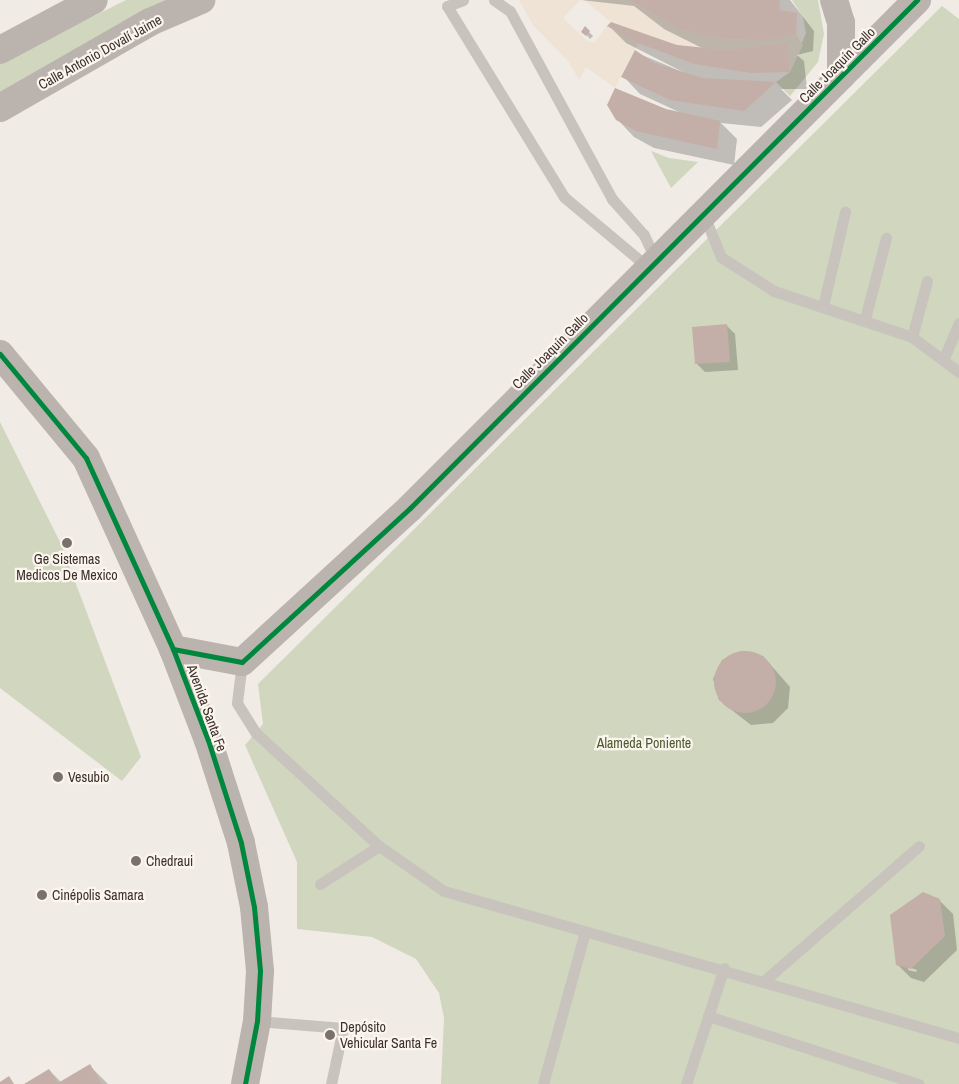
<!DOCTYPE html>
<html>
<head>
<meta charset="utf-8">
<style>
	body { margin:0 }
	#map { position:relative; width:959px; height:1084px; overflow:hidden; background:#f0ebe5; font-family:"Archivo Narrow",sans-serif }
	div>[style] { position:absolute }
	.green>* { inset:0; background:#d1d6bf }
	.plaza>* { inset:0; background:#eee3d5 }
	.shadow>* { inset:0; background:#0003 }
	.building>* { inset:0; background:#c3afa7 }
	.round { border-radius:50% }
	.lane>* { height:11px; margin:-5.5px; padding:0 5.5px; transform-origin:5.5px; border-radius:5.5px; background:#c9c3be }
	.secondary>* { height:28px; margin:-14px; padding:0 14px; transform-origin:14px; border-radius:14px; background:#bab3ae }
	.cycleway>* { height:5px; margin:-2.5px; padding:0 2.5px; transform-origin:2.5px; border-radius:2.5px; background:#00873e }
	.dots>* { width:14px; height:14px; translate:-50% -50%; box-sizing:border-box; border:2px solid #fbf5ee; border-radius:50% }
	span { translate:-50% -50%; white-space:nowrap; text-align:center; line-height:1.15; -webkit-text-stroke:4.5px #fbf5ee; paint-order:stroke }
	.street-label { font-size:14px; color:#3b302b }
	.poi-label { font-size:14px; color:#3b302b }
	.left { translate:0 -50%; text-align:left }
	.park-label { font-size:14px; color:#4a5a2e }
</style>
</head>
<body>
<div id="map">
	<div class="green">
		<i style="clip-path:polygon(126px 0,180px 0,0 99px,0 63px)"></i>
		<i style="clip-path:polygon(792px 0,818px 0,824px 34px,818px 62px,790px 96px,776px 82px,790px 72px,806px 33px,803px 17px)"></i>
		<i style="clip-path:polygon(942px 6px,959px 19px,959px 1084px,441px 1084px,444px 1018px,439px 993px,416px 959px,372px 937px,297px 929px,297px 862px,245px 745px,263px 724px,258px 684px)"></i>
		<i style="clip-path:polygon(651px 151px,669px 158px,698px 162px,671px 188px)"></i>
		<i style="clip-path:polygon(0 422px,61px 544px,141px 757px,122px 781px,0 688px)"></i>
	</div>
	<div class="plaza">
		<i style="clip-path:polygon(519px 0,580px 0,563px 18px,586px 40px,594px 43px,607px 26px,638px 43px,615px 88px,586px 67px,579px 80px,569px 62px,533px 25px)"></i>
		<i style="clip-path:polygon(584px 0,629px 0,681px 30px,728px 39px,769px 40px,796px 34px,803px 45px,790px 72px,787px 43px,727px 50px,677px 45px,611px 22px)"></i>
	</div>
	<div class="shadow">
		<i style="clip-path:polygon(581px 0,790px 0,814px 31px,813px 51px,797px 55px,804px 61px,807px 89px,781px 89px,792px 100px,761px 127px,721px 123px,737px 139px,734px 165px,654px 148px,634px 137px,617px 119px,679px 112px,640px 94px,623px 76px,635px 52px,685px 73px,626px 43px,609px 26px,677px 46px,702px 48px,664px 29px,634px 6px)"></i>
		<i style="clip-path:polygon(585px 28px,593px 36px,590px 39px,583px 31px)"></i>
		<i style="clip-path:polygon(726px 325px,735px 334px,738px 370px,705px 372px,696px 363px)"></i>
		<i style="clip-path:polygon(742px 651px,763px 656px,790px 687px,788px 708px,773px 723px,751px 725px,719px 700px,713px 679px,722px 660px)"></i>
		<i style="clip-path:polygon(evenodd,939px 900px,953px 914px,957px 950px,924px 982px,911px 978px,897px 964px,939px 900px,908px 967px,917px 970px,916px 972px,908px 970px,908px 967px)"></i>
		<i style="clip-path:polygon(90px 1066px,108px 1084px,26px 1084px,49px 1070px,62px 1083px)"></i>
	</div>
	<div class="building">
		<i style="clip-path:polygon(629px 0,780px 0,779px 10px,797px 13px,796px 34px,769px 40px,728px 39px,681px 30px)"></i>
		<i style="clip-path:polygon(611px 22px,677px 45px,727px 50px,787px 43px,790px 72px,751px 73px,694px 64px,638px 43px,607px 26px)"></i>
		<i style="clip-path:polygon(585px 26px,590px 31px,586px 36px,581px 32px)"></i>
		<i style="clip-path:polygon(635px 50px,654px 63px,702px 78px,776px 82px,744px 111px,670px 100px,621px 77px)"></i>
		<i style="clip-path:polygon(615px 88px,666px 109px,720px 121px,717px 149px,636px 131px,616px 120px,607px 105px)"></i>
		<i style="clip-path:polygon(727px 324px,730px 362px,695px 364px,692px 327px)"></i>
		<i class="round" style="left:714px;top:651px;width:62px;height:62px"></i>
		<i style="clip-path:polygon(923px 892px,940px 899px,945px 936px,911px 969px,896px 965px,890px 915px)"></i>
		<i style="clip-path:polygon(90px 1064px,102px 1084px,24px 1084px,49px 1069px,58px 1083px)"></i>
		<i style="clip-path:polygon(9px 1076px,14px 1084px,0 1084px,0 1082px)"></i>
	</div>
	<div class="lane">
		<i style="left:463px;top:0;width:17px;rotate:159deg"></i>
		<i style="left:447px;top:6px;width:224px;rotate:58.5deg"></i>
		<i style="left:564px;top:197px;width:111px;rotate:39.9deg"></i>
		<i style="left:494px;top:0;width:19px;rotate:35deg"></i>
		<i style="left:510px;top:11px;width:214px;rotate:61.5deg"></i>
		<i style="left:612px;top:199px;width:48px;rotate:48.4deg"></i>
		<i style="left:644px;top:235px;width:29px;rotate:65deg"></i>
		<i style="left:704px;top:215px;width:45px;rotate:68deg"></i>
		<i style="left:721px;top:257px;width:63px;rotate:32.7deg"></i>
		<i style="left:774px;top:291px;width:145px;rotate:18.4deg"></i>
		<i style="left:912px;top:337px;width:59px;rotate:36.7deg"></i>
		<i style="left:823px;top:306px;width:97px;rotate:-76.8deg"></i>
		<i style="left:865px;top:319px;width:84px;rotate:-75.5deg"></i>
		<i style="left:912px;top:337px;width:58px;rotate:-75deg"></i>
		<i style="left:944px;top:358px;width:38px;rotate:-67deg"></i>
		<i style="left:242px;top:662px;width:41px;rotate:97deg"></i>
		<i style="left:237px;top:703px;width:36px;rotate:58deg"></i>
		<i style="left:256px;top:733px;width:167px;rotate:42.6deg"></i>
		<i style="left:379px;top:846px;width:79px;rotate:34.7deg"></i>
		<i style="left:444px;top:891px;width:536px;rotate:15.93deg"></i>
		<i style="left:320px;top:884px;width:70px;rotate:-32.8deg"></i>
		<i style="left:765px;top:980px;width:204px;rotate:-41deg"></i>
		<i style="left:708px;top:1016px;width:221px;rotate:17.9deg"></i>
		<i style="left:257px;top:1021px;width:86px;rotate:4.7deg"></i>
		<i style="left:343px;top:1028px;width:57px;rotate:102.1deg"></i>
		<i style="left:543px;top:1084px;width:158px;rotate:-74.6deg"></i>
		<i style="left:686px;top:1084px;width:122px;rotate:-71.9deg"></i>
	</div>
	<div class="secondary">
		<i style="left:834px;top:0;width:24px;rotate:73deg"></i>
		<i style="left:841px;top:23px;width:53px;rotate:90deg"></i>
		<i style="left:0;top:50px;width:106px;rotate:-28deg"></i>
		<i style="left:0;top:108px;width:173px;rotate:-29.8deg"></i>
		<i style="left:150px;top:22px;width:56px;rotate:-23.3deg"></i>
		<i style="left:0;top:354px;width:135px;rotate:50.4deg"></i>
		<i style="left:86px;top:458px;width:210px;rotate:65.5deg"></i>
		<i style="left:173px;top:649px;width:97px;rotate:69deg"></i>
		<i style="left:208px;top:740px;width:108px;rotate:72.2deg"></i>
		<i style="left:241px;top:843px;width:65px;rotate:78.5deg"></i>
		<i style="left:254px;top:907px;width:64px;rotate:84.6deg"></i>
		<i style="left:260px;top:971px;width:50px;rotate:93.4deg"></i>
		<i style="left:257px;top:1021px;width:64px;rotate:100.8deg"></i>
		<i style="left:173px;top:649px;width:70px;rotate:10.7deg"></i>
		<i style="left:242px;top:662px;width:228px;rotate:-42.5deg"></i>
		<i style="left:410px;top:508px;width:718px;rotate:-45.06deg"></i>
	</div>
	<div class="cycleway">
		<i style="left:0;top:354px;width:135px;rotate:50.4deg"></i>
		<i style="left:86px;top:458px;width:210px;rotate:65.5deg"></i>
		<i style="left:173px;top:649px;width:97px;rotate:69deg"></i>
		<i style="left:208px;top:740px;width:108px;rotate:72.2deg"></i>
		<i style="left:241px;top:843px;width:65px;rotate:78.5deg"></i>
		<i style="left:254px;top:907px;width:64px;rotate:84.6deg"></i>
		<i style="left:260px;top:971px;width:50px;rotate:93.4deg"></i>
		<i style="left:257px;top:1021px;width:64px;rotate:100.8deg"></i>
		<i style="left:173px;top:649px;width:70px;rotate:10.7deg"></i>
		<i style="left:242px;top:662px;width:228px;rotate:-42.5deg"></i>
		<i style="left:410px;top:508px;width:718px;rotate:-45.06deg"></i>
	</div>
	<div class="dots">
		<i style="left:67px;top:543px;background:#7a716c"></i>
		<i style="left:58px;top:777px;background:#7a716c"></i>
		<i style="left:136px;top:861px;background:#7a716c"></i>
		<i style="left:42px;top:895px;background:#7a716c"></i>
		<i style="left:330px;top:1035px;background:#7a716c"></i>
	</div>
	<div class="street-label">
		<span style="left:100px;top:52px;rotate:-29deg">Calle Antonio Dovalí Jaime</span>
		<span style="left:837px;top:65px;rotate:-45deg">Calle Joaquín Gallo</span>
		<span style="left:550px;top:351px;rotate:-45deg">Calle Joaquín Gallo</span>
		<span style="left:207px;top:708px;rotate:70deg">Avenida Santa Fe</span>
	</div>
	<div class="poi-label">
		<span style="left:67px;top:567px">Ge Sistemas<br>Medicos De Mexico</span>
		<span class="left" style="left:68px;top:777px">Vesubio</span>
		<span class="left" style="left:146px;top:861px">Chedraui</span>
		<span class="left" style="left:52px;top:895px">Cinépolis Samara</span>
		<span class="left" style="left:340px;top:1035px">Depósito<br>Vehicular Santa Fe</span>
	</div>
	<div class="park-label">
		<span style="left:644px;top:743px">Alameda Poniente</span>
	</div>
</div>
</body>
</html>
